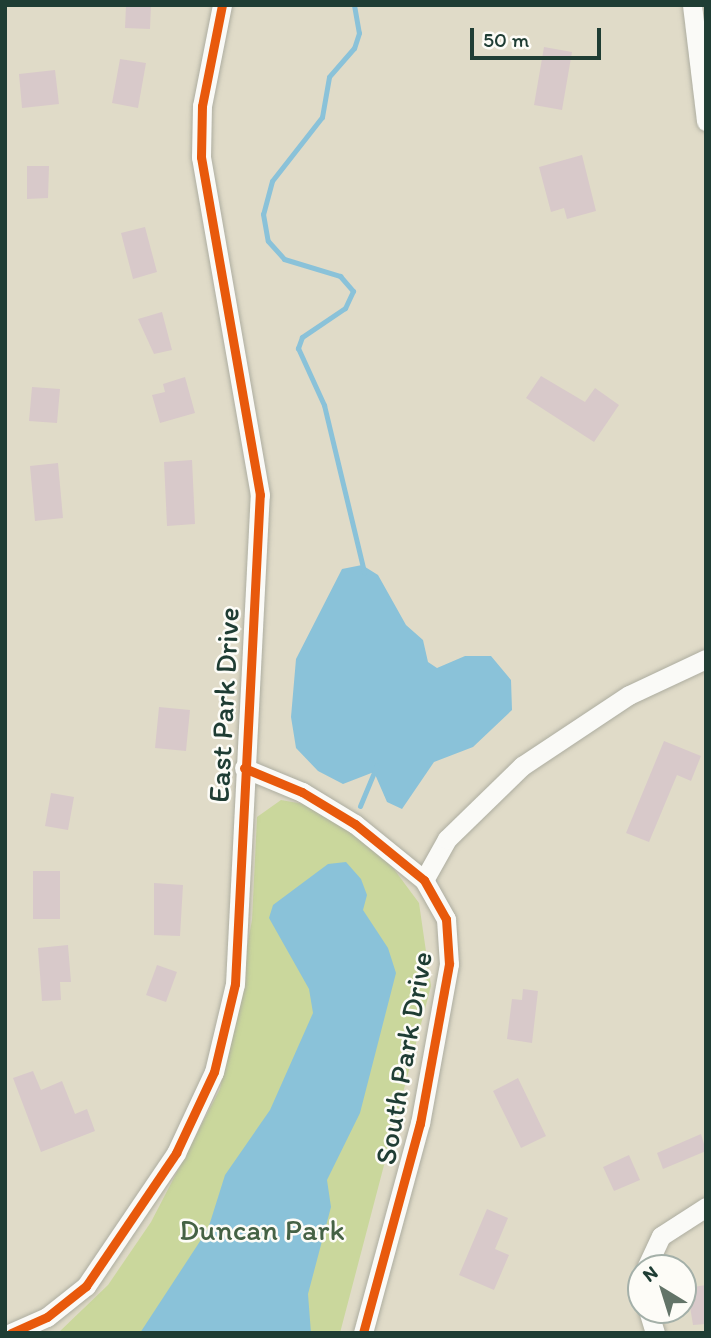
<!DOCTYPE html>
<html>
<head>
<meta charset="utf-8">
<style>
	body { margin:0 }
	#map { position:relative; width:711px; height:1338px; overflow:hidden; background:#e0dbc8; font-family:Itim,sans-serif }
	div>[style] { position:absolute }
	.green>* { inset:0; background:#cad79c }
	.water>* { inset:0; background:#8ac2d9 }
	.stream>* { height:5px; margin:-2.5px; padding:0 2.5px; transform-origin:2.5px; border-radius:2.5px; background:#8ac2d9 }
	.building>* { inset:0; background:#d8c9ca }
	.roads { filter:drop-shadow(0 0 2px #adada0) drop-shadow(0 0 2px #adada0) }
	.minor>* { height:19px; margin:-9.5px; padding:0 9.5px; transform-origin:9.5px; border-radius:9.5px; background:#fafaf7 }
	.cycleway>* { height:9px; margin:-4.5px; padding:0 4.5px; transform-origin:4.5px; border-radius:4.5px; background:#e8590c }
	span { translate:-50% -50%; white-space:nowrap; text-align:center; line-height:1.15; -webkit-text-stroke:5px #fdfcf7; paint-order:stroke }
	.street-label { font-size:30px; color:#1f3d34 }
	.park-label { font-size:30px; color:#456245 }
	.frame { position:absolute; inset:0; border:7px solid #1f3d34; pointer-events:none }
	.north { position:absolute; left:627px; top:1254px; width:70px; height:70px; box-sizing:border-box; background:#fdfcf7; border:2px solid #a4b0a9; border-radius:50%; rotate:322deg; font-size:19px; font-weight:700; line-height:28px; text-align:center; color:#1f3d34 }
	.north::after { content:''; display:block; margin:auto; width:24px; height:32px; background:#637468; clip-path:polygon(50% 0,100% 100%,50% 72%,0 100%) }
	.scale { position:absolute; left:470px; top:28px; width:131px; height:32px; box-sizing:border-box; border:4px solid #1f3d34; border-top:0; padding-left:9px; font-size:21px; line-height:24px; white-space:nowrap; color:#1f3d34; -webkit-text-stroke:5px #fdfcf7; paint-order:stroke }
</style>
</head>
<body>
<div id="map">
	<div class="green">
		<i style="clip-path:polygon(281px 800px,315px 806px,388px 861px,419px 903px,431px 986px,340px 1333px,58px 1333px,108px 1285px,151px 1222px,220px 1089px,252px 920px,257px 817px)"></i>
	</div>
	<div class="water">
		<i style="clip-path:polygon(362px 565px,378px 575px,406px 625px,423px 640px,428px 662px,437px 668px,465px 656px,491px 656px,511px 680px,512px 710px,473px 747px,434px 762px,402px 809px,387px 802px,374px 772px,343px 784px,318px 771px,296px 748px,291px 717px,296px 659px,342px 569px)"></i>
		<i style="clip-path:polygon(346px 862px,361px 879px,367px 895px,363px 910px,388px 948px,396px 973px,360px 1113px,327px 1180px,331px 1207px,308px 1294px,311px 1333px,140px 1333px,208px 1229px,225px 1175px,270px 1110px,313px 1013px,309px 989px,269px 918px,273px 905px,328px 864px)"></i>
	</div>
	<div class="stream">
		<i style="left:354px;top:5px;width:28px;rotate:80deg"></i>
		<i style="left:359px;top:33px;width:16px;rotate:108deg"></i>
		<i style="left:354px;top:48px;width:38px;rotate:131deg"></i>
		<i style="left:329px;top:77px;width:41px;rotate:99.9deg"></i>
		<i style="left:322px;top:117px;width:81px;rotate:128deg"></i>
		<i style="left:272px;top:181px;width:34px;rotate:105deg"></i>
		<i style="left:263px;top:214px;width:27px;rotate:80deg"></i>
		<i style="left:268px;top:241px;width:24px;rotate:48deg"></i>
		<i style="left:284px;top:259px;width:59px;rotate:16.9deg"></i>
		<i style="left:340px;top:276px;width:20px;rotate:49deg"></i>
		<i style="left:353px;top:291px;width:19px;rotate:115deg"></i>
		<i style="left:345px;top:308px;width:52px;rotate:146deg"></i>
		<i style="left:302px;top:337px;width:12px;rotate:110deg"></i>
		<i style="left:298px;top:348px;width:63px;rotate:65.5deg"></i>
		<i style="left:324px;top:405px;width:172px;rotate:76.5deg"></i>
		<i style="left:360px;top:806px;width:44px;rotate:-67.5deg"></i>
	</div>
	<div class="building">
		<i style="clip-path:polygon(126px 5px,151px 5px,150px 29px,125px 28px)"></i>
		<i style="clip-path:polygon(544px 47px,572px 52px,562px 110px,534px 105px)"></i>
		<i style="clip-path:polygon(120px 59px,146px 63px,138px 108px,112px 103px)"></i>
		<i style="clip-path:polygon(55px 70px,59px 104px,22px 108px,19px 74px)"></i>
		<i style="clip-path:polygon(582px 155px,596px 211px,567px 219px,564px 208px,551px 212px,539px 167px)"></i>
		<i style="clip-path:polygon(27px 166px,49px 166px,48px 198px,27px 199px)"></i>
		<i style="clip-path:polygon(145px 227px,157px 272px,133px 279px,121px 233px)"></i>
		<i style="clip-path:polygon(162px 312px,172px 350px,154px 354px,138px 319px)"></i>
		<i style="clip-path:polygon(541px 376px,585px 402px,595px 388px,619px 405px,594px 442px,526px 398px)"></i>
		<i style="clip-path:polygon(185px 377px,195px 413px,160px 423px,152px 395px,165px 392px,163px 384px)"></i>
		<i style="clip-path:polygon(32px 387px,60px 389px,57px 423px,29px 421px)"></i>
		<i style="clip-path:polygon(192px 460px,195px 524px,167px 526px,164px 462px)"></i>
		<i style="clip-path:polygon(58px 463px,63px 518px,35px 521px,30px 466px)"></i>
		<i style="clip-path:polygon(159px 707px,190px 710px,186px 751px,155px 748px)"></i>
		<i style="clip-path:polygon(664px 741px,701px 756px,691px 781px,677px 775px,649px 842px,626px 833px)"></i>
		<i style="clip-path:polygon(51px 793px,74px 797px,68px 830px,45px 826px)"></i>
		<i style="clip-path:polygon(33px 871px,60px 871px,60px 919px,33px 919px)"></i>
		<i style="clip-path:polygon(154px 883px,183px 885px,180px 936px,154px 935px)"></i>
		<i style="clip-path:polygon(68px 945px,71px 982px,60px 982px,61px 1000px,42px 1001px,38px 948px)"></i>
		<i style="clip-path:polygon(157px 965px,177px 972px,166px 1002px,146px 995px)"></i>
		<i style="clip-path:polygon(523px 989px,538px 991px,532px 1043px,507px 1039px,512px 999px,522px 1000px)"></i>
		<i style="clip-path:polygon(33px 1071px,41px 1090px,62px 1081px,75px 1114px,87px 1109px,95px 1131px,41px 1152px,13px 1078px)"></i>
		<i style="clip-path:polygon(518px 1078px,546px 1136px,521px 1148px,493px 1091px)"></i>
		<i style="clip-path:polygon(701px 1134px,706px 1151px,663px 1169px,657px 1153px)"></i>
		<i style="clip-path:polygon(629px 1155px,640px 1180px,614px 1191px,603px 1167px)"></i>
		<i style="clip-path:polygon(487px 1209px,508px 1218px,495px 1249px,509px 1255px,494px 1290px,459px 1275px)"></i>
		<i style="clip-path:polygon(706px 1285px,706px 1324px,693px 1325px,687px 1288px)"></i>
	</div>
	<div class="roads">
		<div class="minor">
			<i style="left:692px;top:5px;width:117px;rotate:83.1deg"></i>
			<i style="left:244px;top:768px;width:63px;rotate:22.5deg"></i>
			<i style="left:302px;top:792px;width:62px;rotate:31.1deg"></i>
			<i style="left:355px;top:824px;width:89px;rotate:39.1deg"></i>
			<i style="left:424px;top:880px;width:45px;rotate:60.6deg"></i>
			<i style="left:446px;top:919px;width:45px;rotate:86.2deg"></i>
			<i style="left:449px;top:964px;width:162px;rotate:100.3deg"></i>
			<i style="left:420px;top:1123px;width:218px;rotate:105.2deg"></i>
			<i style="left:424px;top:880px;width:47px;rotate:-60.7deg"></i>
			<i style="left:447px;top:839px;width:105px;rotate:-44.2deg"></i>
			<i style="left:522px;top:766px;width:128px;rotate:-33.6deg"></i>
			<i style="left:629px;top:695px;width:85px;rotate:-25.1deg"></i>
			<i style="left:646px;top:1268px;width:35px;rotate:-65deg"></i>
			<i style="left:661px;top:1236px;width:54px;rotate:-32.8deg"></i>
			<i style="left:648px;top:1310px;width:24px;rotate:73deg"></i>
			<i style="left:11px;top:1333px;width:39px;rotate:-24deg"></i>
			<i style="left:47px;top:1317px;width:50px;rotate:-38.5deg"></i>
			<i style="left:86px;top:1286px;width:161px;rotate:-55.9deg"></i>
			<i style="left:176px;top:1153px;width:89px;rotate:-64.9deg"></i>
			<i style="left:214px;top:1072px;width:90px;rotate:-76.6deg"></i>
			<i style="left:235px;top:984px;width:490px;rotate:-87.1deg"></i>
			<i style="left:260px;top:495px;width:343px;rotate:-99.9deg"></i>
			<i style="left:201px;top:157px;width:51px;rotate:-88.9deg"></i>
			<i style="left:202px;top:106px;width:103px;rotate:-78.8deg"></i>
		</div>
	</div>
	<div class="cycleway">
		<i style="left:244px;top:768px;width:63px;rotate:22.5deg"></i>
		<i style="left:302px;top:792px;width:62px;rotate:31.1deg"></i>
		<i style="left:355px;top:824px;width:89px;rotate:39.1deg"></i>
		<i style="left:424px;top:880px;width:45px;rotate:60.6deg"></i>
		<i style="left:446px;top:919px;width:45px;rotate:86.2deg"></i>
		<i style="left:449px;top:964px;width:162px;rotate:100.3deg"></i>
		<i style="left:420px;top:1123px;width:218px;rotate:105.2deg"></i>
		<i style="left:11px;top:1333px;width:39px;rotate:-24deg"></i>
		<i style="left:47px;top:1317px;width:50px;rotate:-38.5deg"></i>
		<i style="left:86px;top:1286px;width:161px;rotate:-55.9deg"></i>
		<i style="left:176px;top:1153px;width:89px;rotate:-64.9deg"></i>
		<i style="left:214px;top:1072px;width:90px;rotate:-76.6deg"></i>
		<i style="left:235px;top:984px;width:490px;rotate:-87.1deg"></i>
		<i style="left:260px;top:495px;width:343px;rotate:-99.9deg"></i>
		<i style="left:201px;top:157px;width:51px;rotate:-88.9deg"></i>
		<i style="left:202px;top:106px;width:103px;rotate:-78.8deg"></i>
	</div>
	<div class="street-label">
		<span style="left:224px;top:705px;rotate:-87deg">East Park Drive</span>
		<span style="left:404px;top:1058px;rotate:-80deg">South Park Drive</span>
	</div>
	<div class="park-label">
		<span style="left:262px;top:1230px">Duncan Park</span>
	</div>
	<div class="frame"></div>
	<div class="north">N</div>
	<div class="scale">50 m</div>
</div>
</body>
</html>
